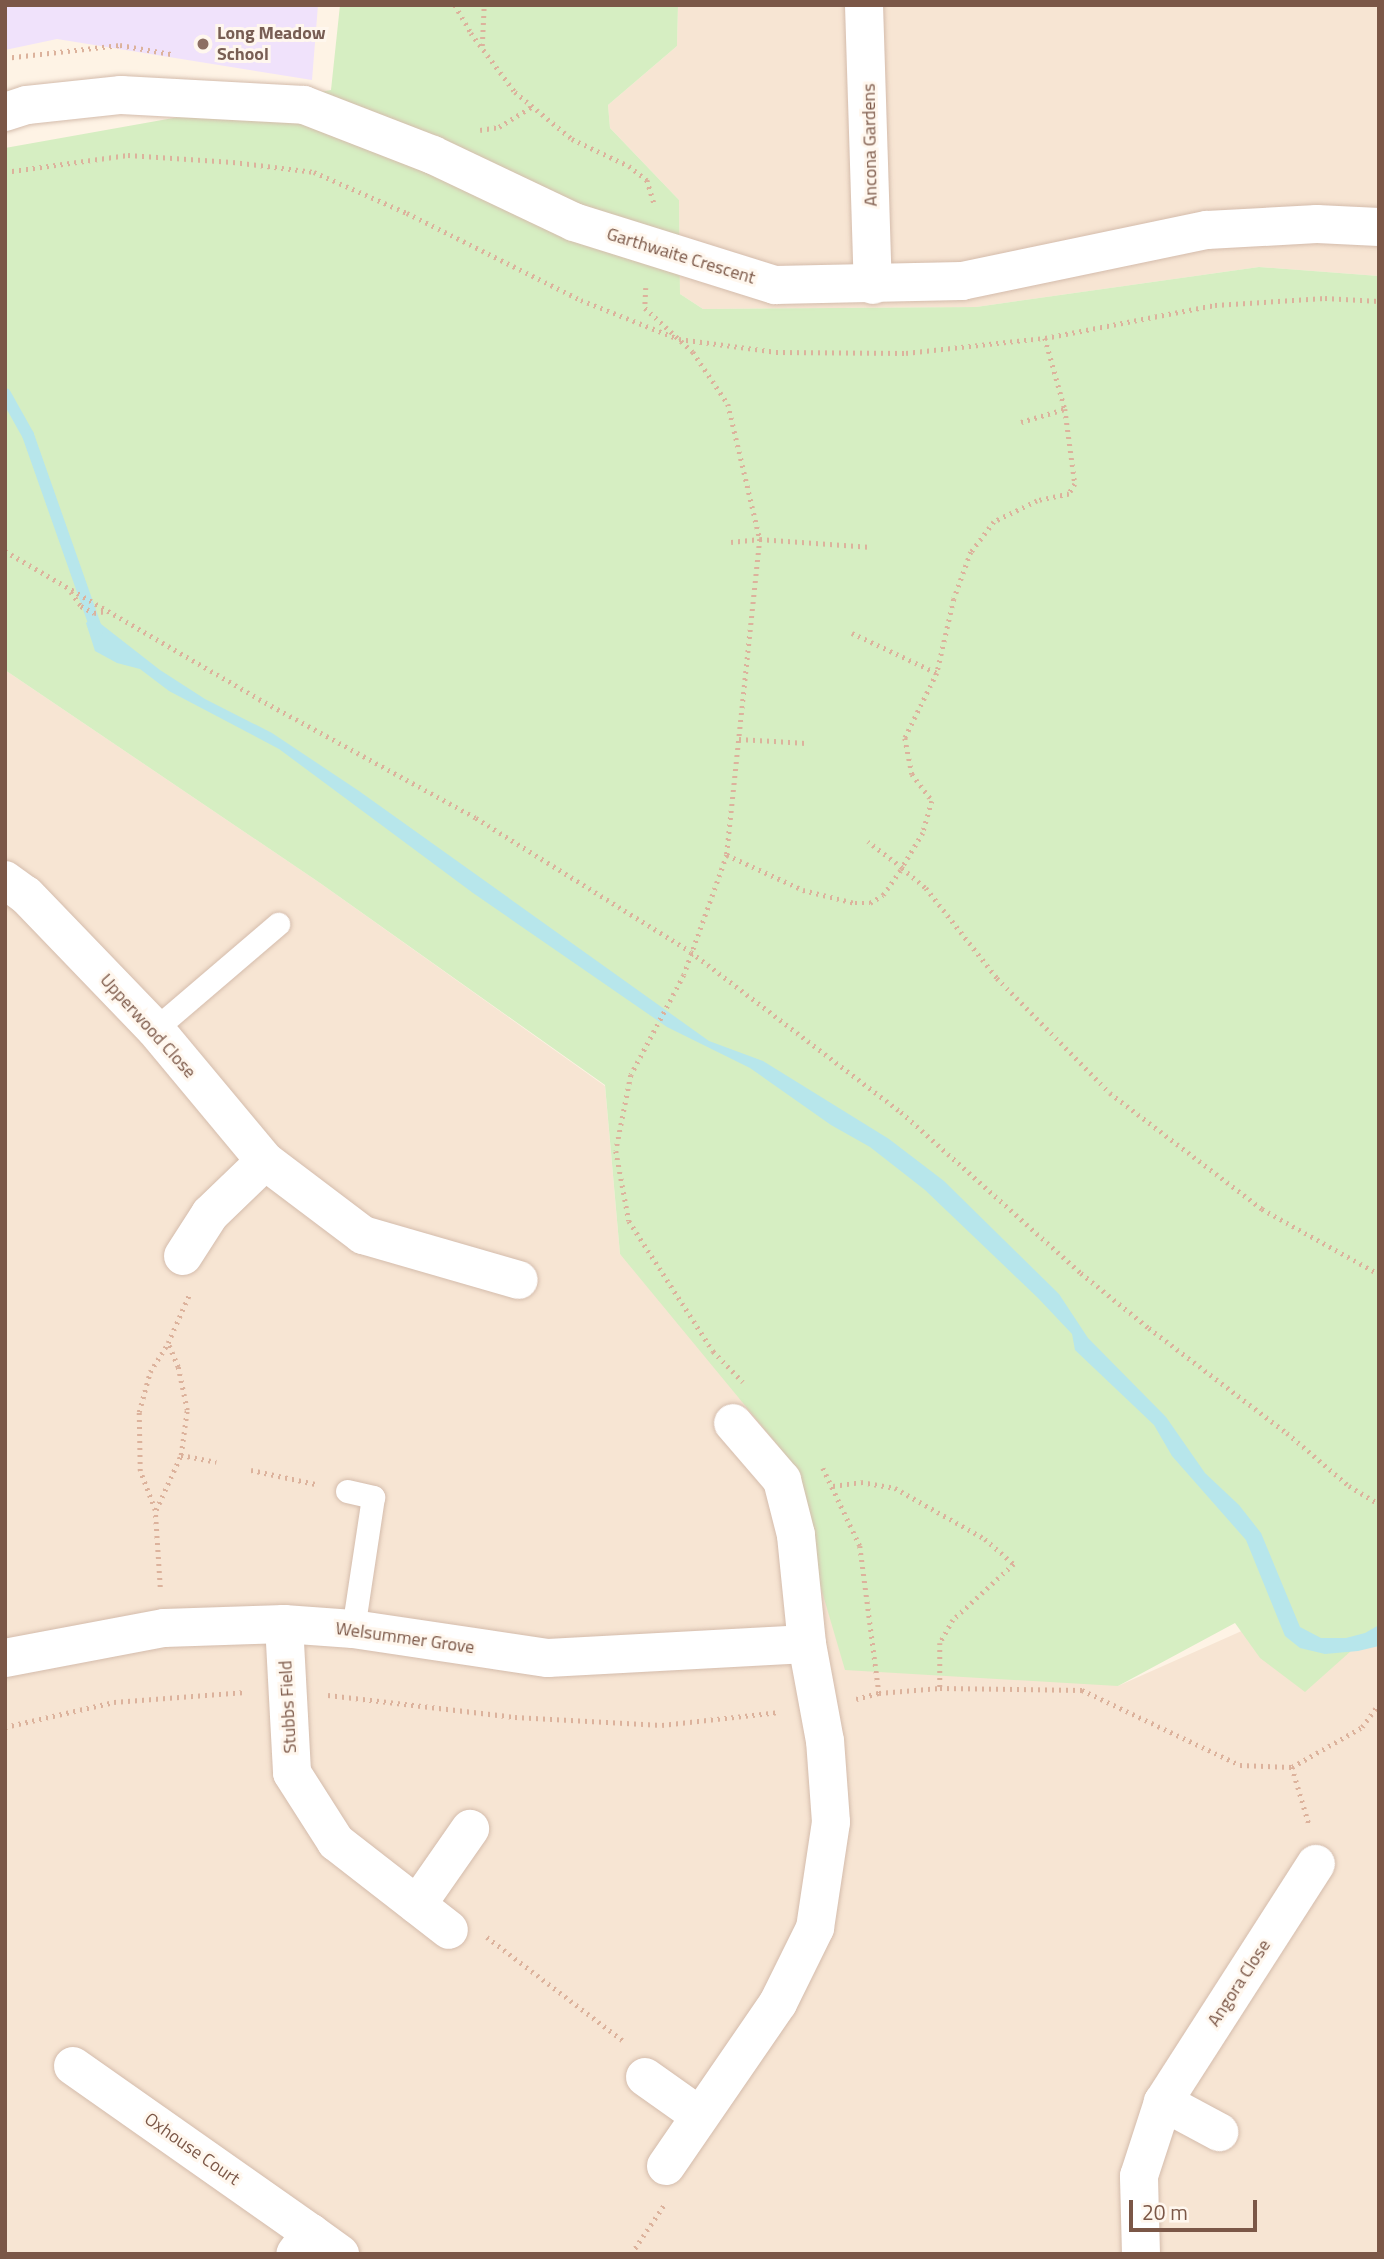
<!DOCTYPE html>
<html>
<head>
<meta charset="utf-8">
<style>
	body { margin:0 }
	#map { position:relative; width:1384px; height:2259px; overflow:hidden; background:#fef3e5; font-family:"Titillium Web",sans-serif }
	div>[style] { position:absolute }
	.residential>* { inset:0; background:#f7e5d3 }
	.education>* { inset:0; background:#f0e2fb }
	.green>* { inset:0; background:#d6eec2 }
	.water>* { inset:0; background:#b7e6eb }
	.stream>* { height:12px; margin:-6px; padding:0 6px; transform-origin:6px; border-radius:6px; background:#b7e6eb }
	.path>* { height:4.5px; margin-top:-2.25px; transform-origin:0; background:repeating-linear-gradient(90deg,#dcb29c 0 2px,transparent 0 7px) }
	.roads { filter:drop-shadow(0 0 2px #d4bcac) drop-shadow(0 0 2px #d4bcac) }
	.lane>* { height:23px; margin:-11.5px; padding:0 11.5px; transform-origin:11.5px; border-radius:11.5px; background:#fff }
	.street>* { height:38px; margin:-19px; padding:0 19px; transform-origin:19px; border-radius:19px; background:#fff }
	.dots>* { width:19px; height:19px; translate:-50% -50%; box-sizing:border-box; border:4px solid #fff7ee; border-radius:50% }
	span { translate:-50% -50%; white-space:nowrap; text-align:center; line-height:1.15; -webkit-text-stroke:6px #fff7ee; paint-order:stroke }
	.education-label { font-size:18px; color:#785e54; font-weight:700 }
	.left { translate:0 -50%; text-align:left }
	.street-label { font-size:18px; color:#7b5747 }
	.frame { position:absolute; inset:0; border:7px solid #7b5747; pointer-events:none }
	.scale { position:absolute; left:1129px; top:2200px; width:128px; height:32px; box-sizing:border-box; border:4px solid #7b5747; border-top:0; padding-left:9px; font-size:21px; line-height:24px; white-space:nowrap; color:#7b5747; -webkit-text-stroke:5px #fff7ee; paint-order:stroke }
</style>
</head>
<body>
<div id="map">
	<div class="residential">
		<i style="clip-path:polygon(678px 5px,1379px 5px,1379px 276px,1259px 267px,976px 307px,703px 309px,680px 294px,679px 200px,610px 128px,608px 105px,677px 46px)"></i>
		<i style="clip-path:polygon(5px 670px,320px 883px,605px 1086px,620px 1254px,1118px 1686px,1379px 1570px,1379px 2254px,5px 2254px)"></i>
	</div>
	<div class="education">
		<i style="clip-path:polygon(5px 5px,318px 5px,312px 80px,57px 39px,5px 50px)"></i>
	</div>
	<div class="green">
		<i style="clip-path:polygon(340px 5px,678px 5px,677px 46px,608px 105px,610px 128px,679px 200px,680px 294px,703px 309px,976px 307px,1259px 267px,1379px 276px,1379px 1626px,1305px 1692px,1260px 1658px,1235px 1623px,1118px 1686px,845px 1670px,780px 1448px,620px 1254px,605px 1085px,320px 883px,5px 670px,5px 148px,331px 90px)"></i>
	</div>
	<div class="water">
		<i style="clip-path:polygon(92px 617px,160px 670px,205px 699px,272px 733px,359px 791px,709px 1041px,763px 1061px,889px 1139px,944px 1181px,1059px 1294px,1088px 1338px,1166px 1417px,1205px 1473px,1239px 1505px,1261px 1533px,1300px 1627px,1321px 1638px,1346px 1638px,1365px 1633px,1379px 1625px,1379px 1646px,1358px 1651px,1325px 1654px,1300px 1648px,1285px 1636px,1246px 1540px,1172px 1456px,1154px 1425px,1075px 1350px,1072px 1334px,1038px 1298px,925px 1190px,870px 1147px,831px 1125px,750px 1068px,667px 1027px,473px 893px,279px 749px,169px 691px,140px 669px,117px 663px,95px 651px,86px 623px)"></i>
	</div>
	<div class="stream">
		<i style="left:5px;top:394px;width:47px;rotate:60.7deg"></i>
		<i style="left:28px;top:435px;width:208px;rotate:70.6deg"></i>
	</div>
	<div class="path">
		<i style="left:455px;top:5px;width:32px;rotate:60deg"></i>
		<i style="left:471px;top:33px;width:74px;rotate:53.3deg"></i>
		<i style="left:515px;top:92px;width:74px;rotate:39.5deg"></i>
		<i style="left:572px;top:139px;width:63px;rotate:25.3deg"></i>
		<i style="left:629px;top:166px;width:23px;rotate:38deg"></i>
		<i style="left:647px;top:180px;width:24px;rotate:73deg"></i>
		<i style="left:482px;top:46px;width:41px;rotate:-87.2deg"></i>
		<i style="left:5px;top:58px;width:116px;rotate:-6.4deg"></i>
		<i style="left:120px;top:45px;width:52px;rotate:10deg"></i>
		<i style="left:480px;top:130px;width:19px;rotate:-9deg"></i>
		<i style="left:499px;top:127px;width:40px;rotate:-32deg"></i>
		<i style="left:5px;top:172px;width:124px;rotate:-7.9deg"></i>
		<i style="left:128px;top:155px;width:105px;rotate:3.8deg"></i>
		<i style="left:233px;top:162px;width:82px;rotate:7deg"></i>
		<i style="left:314px;top:172px;width:102px;rotate:23.8deg"></i>
		<i style="left:407px;top:213px;width:195px;rotate:26.6deg"></i>
		<i style="left:581px;top:300px;width:105px;rotate:21.7deg"></i>
		<i style="left:679px;top:339px;width:98px;rotate:7.6deg"></i>
		<i style="left:776px;top:352px;width:130px;rotate:0.4deg"></i>
		<i style="left:906px;top:353px;width:140px;rotate:-6.2deg"></i>
		<i style="left:1045px;top:338px;width:173px;rotate:-11deg"></i>
		<i style="left:1215px;top:305px;width:110px;rotate:-3.6deg"></i>
		<i style="left:1325px;top:298px;width:54px;rotate:3.2deg"></i>
		<i style="left:646px;top:288px;width:20px;rotate:93deg"></i>
		<i style="left:645px;top:308px;width:65px;rotate:42.5deg"></i>
		<i style="left:693px;top:352px;width:63px;rotate:56.1deg"></i>
		<i style="left:728px;top:404px;width:139px;rotate:76.7deg"></i>
		<i style="left:760px;top:539px;width:318px;rotate:96deg"></i>
		<i style="left:727px;top:855px;width:127px;rotate:109.7deg"></i>
		<i style="left:684px;top:975px;width:113px;rotate:117.9deg"></i>
		<i style="left:631px;top:1075px;width:77px;rotate:101.2deg"></i>
		<i style="left:616px;top:1151px;width:71px;rotate:79.5deg"></i>
		<i style="left:629px;top:1221px;width:155px;rotate:57.1deg"></i>
		<i style="left:713px;top:1351px;width:43px;rotate:45.9deg"></i>
		<i style="left:1045px;top:338px;width:74px;rotate:74.3deg"></i>
		<i style="left:1065px;top:409px;width:76px;rotate:82.4deg"></i>
		<i style="left:1075px;top:484px;width:12px;rotate:121deg"></i>
		<i style="left:1069px;top:494px;width:33px;rotate:168deg"></i>
		<i style="left:1037px;top:501px;width:48px;rotate:154deg"></i>
		<i style="left:994px;top:522px;width:38px;rotate:127deg"></i>
		<i style="left:971px;top:552px;width:50px;rotate:109.9deg"></i>
		<i style="left:954px;top:599px;width:76px;rotate:102.9deg"></i>
		<i style="left:937px;top:673px;width:72px;rotate:116.2deg"></i>
		<i style="left:905px;top:738px;width:37px;rotate:79deg"></i>
		<i style="left:912px;top:774px;width:34px;rotate:53deg"></i>
		<i style="left:932px;top:801px;width:33px;rotate:106deg"></i>
		<i style="left:923px;top:833px;width:41px;rotate:121deg"></i>
		<i style="left:902px;top:868px;width:31px;rotate:40deg"></i>
		<i style="left:926px;top:888px;width:115px;rotate:51.7deg"></i>
		<i style="left:997px;top:978px;width:161px;rotate:45.5deg"></i>
		<i style="left:1110px;top:1093px;width:191px;rotate:37.3deg"></i>
		<i style="left:1262px;top:1209px;width:134px;rotate:29.1deg"></i>
		<i style="left:1021px;top:422px;width:46px;rotate:-16.5deg"></i>
		<i style="left:731px;top:542px;width:29px;rotate:-6deg"></i>
		<i style="left:760px;top:539px;width:112px;rotate:4.1deg"></i>
		<i style="left:5px;top:551px;width:294px;rotate:30.2deg"></i>
		<i style="left:259px;top:699px;width:247px;rotate:28.7deg"></i>
		<i style="left:476px;top:818px;width:253px;rotate:31.9deg"></i>
		<i style="left:691px;top:952px;width:264px;rotate:37.3deg"></i>
		<i style="left:901px;top:1112px;width:241px;rotate:41.8deg"></i>
		<i style="left:1081px;top:1273px;width:87px;rotate:39deg"></i>
		<i style="left:1149px;top:1328px;width:173px;rotate:37.3deg"></i>
		<i style="left:1287px;top:1433px;width:82px;rotate:40.5deg"></i>
		<i style="left:1349px;top:1486px;width:35px;rotate:31deg"></i>
		<i style="left:71px;top:592px;width:17px;rotate:54deg"></i>
		<i style="left:81px;top:606px;width:15px;rotate:28deg"></i>
		<i style="left:94px;top:613px;width:12px;rotate:-9deg"></i>
		<i style="left:852px;top:633px;width:94px;rotate:25.2deg"></i>
		<i style="left:739px;top:739px;width:67px;rotate:3.4deg"></i>
		<i style="left:727px;top:855px;width:84px;rotate:24.7deg"></i>
		<i style="left:803px;top:890px;width:54px;rotate:14deg"></i>
		<i style="left:855px;top:903px;width:15px"></i>
		<i style="left:870px;top:903px;width:15px;rotate:-32deg"></i>
		<i style="left:883px;top:895px;width:33px;rotate:-55deg"></i>
		<i style="left:902px;top:868px;width:43px;rotate:-142.6deg"></i>
		<i style="left:181px;top:1455px;width:36px;rotate:11deg"></i>
		<i style="left:823px;top:1468px;width:86px;rotate:64.6deg"></i>
		<i style="left:860px;top:1546px;width:148px;rotate:82.6deg"></i>
		<i style="left:251px;top:1470px;width:66px;rotate:12.3deg"></i>
		<i style="left:833px;top:1486px;width:28px;rotate:-8deg"></i>
		<i style="left:861px;top:1482px;width:35px;rotate:10deg"></i>
		<i style="left:895px;top:1488px;width:103px;rotate:29.5deg"></i>
		<i style="left:985px;top:1539px;width:38px;rotate:41deg"></i>
		<i style="left:1014px;top:1564px;width:83px;rotate:137.4deg"></i>
		<i style="left:953px;top:1620px;width:26px;rotate:119deg"></i>
		<i style="left:940px;top:1643px;width:45px;rotate:90deg"></i>
		<i style="left:156px;top:1510px;width:60px;rotate:-65.6deg"></i>
		<i style="left:181px;top:1455px;width:45px;rotate:-82.4deg"></i>
		<i style="left:187px;top:1410px;width:44px;rotate:-101.8deg"></i>
		<i style="left:178px;top:1367px;width:26px;rotate:-113deg"></i>
		<i style="left:160px;top:1587px;width:77px;rotate:-93.7deg"></i>
		<i style="left:155px;top:1510px;width:42px;rotate:-111deg"></i>
		<i style="left:140px;top:1471px;width:59px;rotate:-91deg"></i>
		<i style="left:139px;top:1412px;width:41px;rotate:-74.6deg"></i>
		<i style="left:150px;top:1372px;width:34px;rotate:-58deg"></i>
		<i style="left:168px;top:1343px;width:52px;rotate:-66.4deg"></i>
		<i style="left:328px;top:1695px;width:188px;rotate:6.7deg"></i>
		<i style="left:515px;top:1717px;width:147px;rotate:3.1deg"></i>
		<i style="left:662px;top:1725px;width:118px;rotate:-6.3deg"></i>
		<i style="left:856px;top:1699px;width:24px;rotate:-15deg"></i>
		<i style="left:879px;top:1693px;width:61px;rotate:-4.7deg"></i>
		<i style="left:940px;top:1688px;width:142px;rotate:0.8deg"></i>
		<i style="left:1082px;top:1690px;width:175px;rotate:25.4deg"></i>
		<i style="left:1240px;top:1765px;width:52px;rotate:2.2deg"></i>
		<i style="left:1292px;top:1767px;width:81px;rotate:-29.7deg"></i>
		<i style="left:1362px;top:1727px;width:29px;rotate:-54deg"></i>
		<i style="left:5px;top:1727px;width:112px;rotate:-12.9deg"></i>
		<i style="left:114px;top:1702px;width:132px;rotate:-4.3deg"></i>
		<i style="left:1292px;top:1767px;width:59px;rotate:73.4deg"></i>
		<i style="left:487px;top:1937px;width:173px;rotate:37.3deg"></i>
		<i style="left:631px;top:2254px;width:59px;rotate:-56deg"></i>
	</div>
	<div class="roads">
		<div class="lane">
			<i style="left:155px;top:1029px;width:162px;rotate:-40.5deg"></i>
			<i style="left:347px;top:1491px;width:27px;rotate:13deg"></i>
			<i style="left:373px;top:1497px;width:134px;rotate:98.6deg"></i>
		</div>
		<div class="street">
			<i style="left:864px;top:5px;width:280px;rotate:88.2deg"></i>
			<i style="left:5px;top:112px;width:23px;rotate:-18deg"></i>
			<i style="left:27px;top:105px;width:95px;rotate:-6.1deg"></i>
			<i style="left:121px;top:95px;width:183px;rotate:3.1deg"></i>
			<i style="left:304px;top:105px;width:138px;rotate:21.2deg"></i>
			<i style="left:433px;top:155px;width:156px;rotate:25.4deg"></i>
			<i style="left:574px;top:222px;width:211px;rotate:17.4deg"></i>
			<i style="left:775px;top:285px;width:187px;rotate:-1.2deg"></i>
			<i style="left:962px;top:281px;width:250px;rotate:-11.8deg"></i>
			<i style="left:1207px;top:230px;width:110px;rotate:-3.1deg"></i>
			<i style="left:1317px;top:224px;width:62px;rotate:2.8deg"></i>
			<i style="left:5px;top:880px;width:26px;rotate:36deg"></i>
			<i style="left:26px;top:895px;width:186px;rotate:46.1deg"></i>
			<i style="left:155px;top:1029px;width:172px;rotate:50.2deg"></i>
			<i style="left:265px;top:1161px;width:123px;rotate:37.1deg"></i>
			<i style="left:363px;top:1235px;width:162px;rotate:16.1deg"></i>
			<i style="left:183px;top:1256px;width:50px;rotate:-57.3deg"></i>
			<i style="left:210px;top:1214px;width:76px;rotate:-43.9deg"></i>
			<i style="left:284px;top:1624px;width:149px;rotate:86.9deg"></i>
			<i style="left:292px;top:1773px;width:82px;rotate:57.5deg"></i>
			<i style="left:336px;top:1842px;width:143px;rotate:37.9deg"></i>
			<i style="left:5px;top:1658px;width:162px;rotate:-10.7deg"></i>
			<i style="left:164px;top:1628px;width:120px;rotate:-1.9deg"></i>
			<i style="left:284px;top:1624px;width:69px;rotate:4.1deg"></i>
			<i style="left:353px;top:1629px;width:197px;rotate:8.5deg"></i>
			<i style="left:548px;top:1658px;width:259px;rotate:-3.1deg"></i>
			<i style="left:417px;top:1905px;width:93px;rotate:-55.1deg"></i>
			<i style="left:73px;top:2066px;width:291px;rotate:35.1deg"></i>
			<i style="left:311px;top:2233px;width:26px;rotate:127deg"></i>
			<i style="left:645px;top:2077px;width:67px;rotate:35.3deg"></i>
			<i style="left:1163px;top:2102px;width:64px;rotate:28.2deg"></i>
			<i style="left:666px;top:2166px;width:198px;rotate:-55.5deg"></i>
			<i style="left:778px;top:2003px;width:84px;rotate:-63.7deg"></i>
			<i style="left:815px;top:1928px;width:107px;rotate:-81.4deg"></i>
			<i style="left:831px;top:1822px;width:81px;rotate:-94.2deg"></i>
			<i style="left:825px;top:1741px;width:99px;rotate:-100.5deg"></i>
			<i style="left:807px;top:1644px;width:110px;rotate:-95.8deg"></i>
			<i style="left:796px;top:1535px;width:57px;rotate:-104.3deg"></i>
			<i style="left:782px;top:1480px;width:75px;rotate:-130.7deg"></i>
			<i style="left:311px;top:2233px;width:36px;rotate:36deg"></i>
			<i style="left:1141px;top:2254px;width:78px;rotate:-91.5deg"></i>
			<i style="left:1139px;top:2176px;width:78px;rotate:-72deg"></i>
			<i style="left:1163px;top:2102px;width:283px;rotate:-57.3deg"></i>
		</div>
	</div>
	<div class="dots">
		<i style="left:203px;top:44px;background:#8d6e63"></i>
	</div>
	<div class="education-label">
		<span class="left" style="left:217px;top:44px">Long Meadow<br>School</span>
	</div>
	<div class="street-label">
		<span style="left:870px;top:145px;rotate:-91deg">Ancona Gardens</span>
		<span style="left:681px;top:256px;rotate:17deg">Garthwaite Crescent</span>
		<span style="left:148px;top:1026px;rotate:48deg">Upperwood Close</span>
		<span style="left:405px;top:1638px;rotate:8deg">Welsummer Grove</span>
		<span style="left:288px;top:1707px;rotate:-93deg">Stubbs Field</span>
		<span style="left:1239px;top:1983px;rotate:-57deg">Angora Close</span>
		<span style="left:192px;top:2149px;rotate:35deg">Oxhouse Court</span>
	</div>
	<div class="frame"></div>
	<div class="scale">20 m</div>
</div>
</body>
</html>
